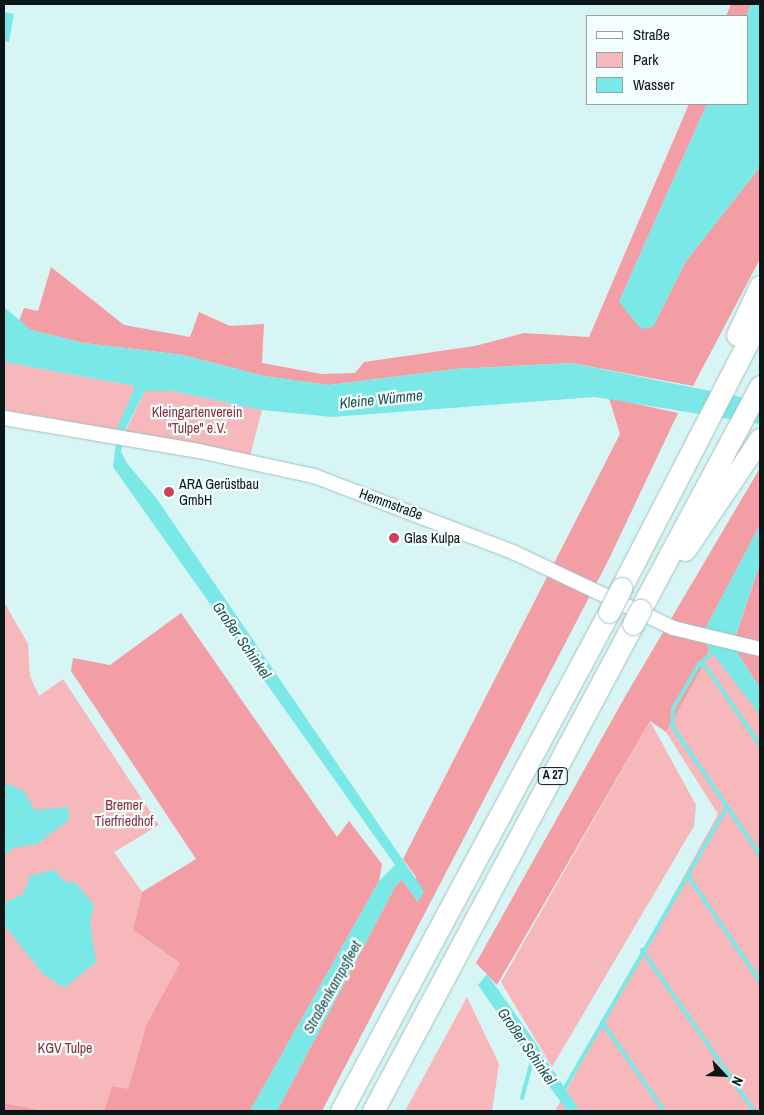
<!DOCTYPE html>
<html>
<head>
<meta charset="utf-8">
<style>
	body { margin:0 }
	#map { position:relative; width:764px; height:1115px; overflow:hidden; background:#d8f5f5; font-family:"Archivo Narrow",sans-serif }
	div>[style] { position:absolute }
	.green>* { inset:0; background:#f6b8bb }
	.forest>* { inset:0; background:#f39ea4 }
	.water>* { inset:0; background:#79e8e7 }
	.stream>* { height:4px; margin:-2px; padding:0 2px; transform-origin:2px; border-radius:2px; background:#79e8e7 }
	.roads { filter:drop-shadow(0 0 1px #a3c0bf) drop-shadow(0 0 1px #a3c0bf) }
	.minor>* { height:14px; margin:-7px; padding:0 7px; transform-origin:7px; border-radius:7px; background:#fff }
	.highway>* { height:21px; margin:-10.5px; padding:0 10.5px; transform-origin:10.5px; border-radius:10.5px; background:#fff }
	.bridges { filter:drop-shadow(0 0 1px #a3c0bf) drop-shadow(0 0 1px #a3c0bf) }
	.highway-bridge>* { height:21px; margin:-10.5px; padding:0 10.5px; transform-origin:10.5px; border-radius:10.5px; background:#fff }
	.dots>* { width:14px; height:14px; translate:-50% -50%; box-sizing:border-box; border:2px solid #f3fffe; border-radius:50% }
	span { translate:-50% -50%; white-space:nowrap; text-align:center; line-height:1.15; -webkit-text-stroke:4.5px #f3fffe; paint-order:stroke }
	.shield-label span { padding:1px 4px; background:#f3fffe; border:1px solid; border-radius:4px; -webkit-text-stroke-width:0 }
	.shield-label { font-size:12px; color:#0b1616; font-weight:700 }
	.park-label { font-size:14px; color:#8d2b3a }
	.poi-label { font-size:14px; color:#0b1616 }
	.left { translate:0 -50%; text-align:left }
	.street-label { font-size:14px; color:#0b1616 }
	.water-label { font-size:15px; color:#1e4f4f; font-style:italic }
	.frame { position:absolute; inset:0; border:5px solid #0b1616; pointer-events:none }
	.legend { position:absolute; left:586px; top:15px; width:162px; height:90px; box-sizing:border-box; background:#f3fffe; border:1px solid #96a2a1; margin:0; padding:6px 9px; list-style:none; font-size:15px; color:#0b1616 }
	.legend li { display:flex; align-items:center; gap:10px; height:25px }
	.legend b { width:25px; border:1px solid #96a2a1 }
	.north { position:absolute; left:699px; top:1050px; width:50px; height:50px; -webkit-text-stroke:4px #f3fffe; paint-order:stroke; rotate:115deg; font-size:14px; font-weight:700; line-height:20px; text-align:center; color:#0b1616 }
	.north::after { content:''; display:block; margin:auto; width:18px; height:22px; background:#0b1616; clip-path:polygon(50% 0,100% 100%,50% 72%,0 100%) }
</style>
</head>
<body>
<div id="map">
	<div class="green">
		<i style="clip-path:polygon(4px 362px,135px 386px,137px 389px,117px 430px,4px 410px)"></i>
		<i style="clip-path:polygon(145px 391px,173px 391px,262px 410px,250px 456px,125px 432px)"></i>
		<i style="clip-path:polygon(4px 602px,28px 644px,30px 676px,39px 696px,63px 679px,159px 825px,114px 852px,142px 892px,133px 930px,180px 963px,147px 1023px,128px 1090px,112px 1086px,104px 1111px,44px 1111px,4px 1103px)"></i>
		<i style="clip-path:polygon(710px 646px,760px 688px,760px 1111px,555px 1111px,718px 814px,666px 732px)"></i>
		<i style="clip-path:polygon(650px 721px,696px 805px,694px 826px,552px 1067px,501px 982px)"></i>
		<i style="clip-path:polygon(467px 997px,499px 1064px,492px 1111px,405px 1111px)"></i>
	</div>
	<div class="forest">
		<i style="clip-path:polygon(731px 4px,751px 4px,746px 16px,726px 16px)"></i>
		<i style="clip-path:polygon(689px 104px,707px 104px,619px 302px,653px 326px,686px 261px,760px 167px,760px 259px,693px 386px,572px 363px,456px 369px,329px 385px,264px 376px,183px 355px,84px 343px,31px 330px,19px 321px,24px 308px,38px 311px,51px 267px,124px 325px,190px 337px,199px 312px,230px 326px,264px 324px,262px 363px,322px 374px,355px 373px,364px 362px,475px 346px,524px 333px,589px 337px)"></i>
		<i style="clip-path:polygon(609px 398px,678px 413px,609px 559px,322px 1111px,277px 1111px,396px 885px,402px 880px,418px 902px,416px 877px,403px 859px,620px 434px)"></i>
		<i style="clip-path:polygon(760px 468px,760px 525px,704px 631px,710px 646px,701px 669px,666px 732px,650px 721px,497px 985px,476px 963px,626px 695px)"></i>
		<i style="clip-path:polygon(760px 563px,760px 642px,735px 638px)"></i>
		<i style="clip-path:polygon(181px 613px,337px 837px,349px 821px,382px 864px,379px 881px,250px 1111px,104px 1111px,112px 1086px,128px 1089px,147px 1023px,180px 963px,133px 930px,142px 892px,196px 859px,71px 671px,73px 658px,110px 665px)"></i>
		<i style="clip-path:polygon(736px 651px,760px 656px,760px 688px,749px 671px)"></i>
		<i style="clip-path:polygon(4px 1103px,44px 1111px,4px 1111px)"></i>
	</div>
	<div class="water">
		<i style="clip-path:polygon(751px 4px,760px 4px,760px 167px,686px 261px,653px 327px,641px 329px,619px 302px,707px 104px,748px 104px,746px 16px)"></i>
		<i style="clip-path:polygon(4px 12px,14px 14px,9px 42px,4px 41px)"></i>
		<i style="clip-path:polygon(4px 307px,31px 330px,84px 343px,183px 355px,264px 376px,329px 385px,456px 369px,572px 363px,760px 401px,760px 424px,595px 397px,332px 417px,262px 410px,173px 391px,145px 391px,126px 428px,121px 451px,126px 462px,157px 499px,424px 891px,418px 902px,402px 880px,396px 885px,277px 1111px,250px 1111px,379px 881px,395px 865px,113px 467px,118px 426px,135px 386px,4px 362px)"></i>
		<i style="clip-path:polygon(760px 525px,760px 563px,735px 638px,736px 651px,760px 688px,760px 715px,706px 645px,704px 631px)"></i>
		<i style="clip-path:polygon(4px 782px,25px 792px,34px 810px,69px 807px,69px 820px,37px 844px,13px 848px,4px 857px)"></i>
		<i style="clip-path:polygon(54px 870px,66px 882px,75px 882px,94px 905px,90px 922px,96px 962px,64px 988px,43px 974px,4px 925px,4px 903px,23px 894px,31px 875px)"></i>
		<i style="clip-path:polygon(487px 974px,531px 1036px,580px 1111px,567px 1111px,503px 1021px,478px 985px)"></i>
	</div>
	<div class="stream">
		<i style="left:699px;top:664px;width:25px;rotate:-40deg"></i>
		<i style="left:760px;top:745px;width:95px;rotate:-124.7deg"></i>
		<i style="left:706px;top:667px;width:8px;rotate:-157deg"></i>
		<i style="left:699px;top:664px;width:52px;rotate:120deg"></i>
		<i style="left:673px;top:709px;width:17px;rotate:93deg"></i>
		<i style="left:672px;top:726px;width:156px;rotate:55.7deg"></i>
		<i style="left:688px;top:876px;width:127px;rotate:55.6deg"></i>
		<i style="left:642px;top:950px;width:196px;rotate:55.2deg"></i>
		<i style="left:602px;top:1022px;width:108px;rotate:55.1deg"></i>
		<i style="left:563px;top:1091px;width:328px;rotate:-60deg"></i>
		<i style="left:522px;top:1098px;width:42px;rotate:-75deg"></i>
	</div>
	<div class="roads">
		<div class="minor">
			<i style="left:4px;top:418px;width:198px;rotate:9.6deg"></i>
			<i style="left:199px;top:451px;width:118px;rotate:12.3deg"></i>
			<i style="left:314px;top:476px;width:213px;rotate:20.9deg"></i>
			<i style="left:513px;top:552px;width:177px;rotate:25.4deg"></i>
			<i style="left:673px;top:628px;width:89px;rotate:13.6deg"></i>
		</div>
		<div class="highway">
			<i style="left:737px;top:335px;width:54px;rotate:-64.9deg"></i>
			<i style="left:685px;top:550px;width:134px;rotate:-56deg"></i>
			<i style="left:621px;top:588px;width:303px;rotate:-62.7deg"></i>
			<i style="left:640px;top:610px;width:254px;rotate:-61.8deg"></i>
			<i style="left:341px;top:1111px;width:566px;rotate:-61.76deg"></i>
			<i style="left:373px;top:1111px;width:552px;rotate:-61.9deg"></i>
		</div>
	</div>
	<div class="bridges">
		<div class="highway-bridge">
			<i style="left:609px;top:612px;width:27px;rotate:-63deg"></i>
			<i style="left:633px;top:624px;width:16px;rotate:-63deg"></i>
		</div>
	</div>
	<div class="dots">
		<i style="left:169px;top:492px;background:#d04057"></i>
		<i style="left:394px;top:538px;background:#d04057"></i>
	</div>
	<div class="shield-label">
		<span style="left:553px;top:776px">A 27</span>
	</div>
	<div class="park-label">
		<span style="left:197px;top:420px">Kleingartenverein<br>"Tulpe" e.V.</span>
		<span style="left:124px;top:813px">Bremer<br>Tierfriedhof</span>
		<span style="left:65px;top:1048px">KGV Tulpe</span>
	</div>
	<div class="poi-label">
		<span class="left" style="left:179px;top:492px">ARA Gerüstbau<br>GmbH</span>
		<span class="left" style="left:404px;top:538px">Glas Kulpa</span>
	</div>
	<div class="street-label">
		<span style="left:391px;top:504px;rotate:20deg">Hemmstraße</span>
	</div>
	<div class="water-label">
		<span style="left:381px;top:399px;rotate:-6deg">Kleine Wümme</span>
		<span style="left:242px;top:640px;rotate:55deg">Großer Schinkel</span>
		<span style="left:332px;top:987px;rotate:-61deg">Straßenkampsfleet</span>
		<span style="left:527px;top:1046px;rotate:55deg">Großer Schinkel</span>
	</div>
	<div class="frame"></div>
	<ul class="legend">
	<li><b style="height:6px;background:#fff"></b>Straße</li>
	<li><b style="height:14px;background:#f6b8bb"></b>Park</li>
	<li><b style="height:14px;background:#79e8e7"></b>Wasser</li>
	</ul>
	<div class="north">N</div>
</div>
</body>
</html>
